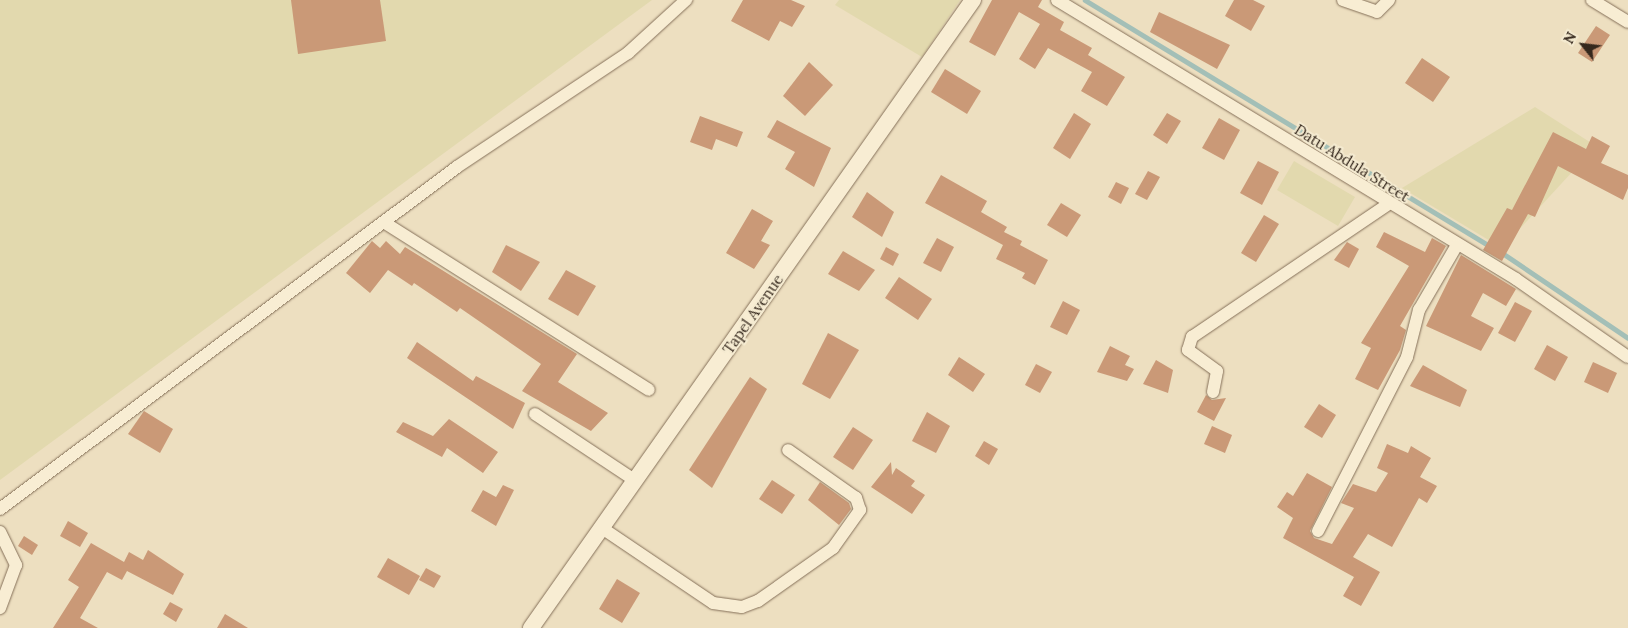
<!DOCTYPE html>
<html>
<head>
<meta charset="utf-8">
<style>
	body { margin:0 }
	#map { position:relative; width:1628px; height:628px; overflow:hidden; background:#eddfc0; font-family:Lora,serif }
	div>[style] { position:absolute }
	.farmland>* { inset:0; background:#e2d9ae }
	.stream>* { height:4.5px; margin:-2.25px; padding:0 2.25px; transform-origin:2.25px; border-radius:2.25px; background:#a3bfb7 }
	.building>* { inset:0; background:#ca9977 }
	.roads { filter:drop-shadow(0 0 1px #857059) drop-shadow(0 0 1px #857059) }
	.minor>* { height:12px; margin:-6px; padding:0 6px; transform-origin:6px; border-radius:6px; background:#f8edd3 }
	.tertiary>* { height:16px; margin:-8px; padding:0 8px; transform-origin:8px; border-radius:8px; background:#f8edd3 }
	span { translate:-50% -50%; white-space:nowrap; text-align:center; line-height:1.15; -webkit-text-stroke:4px #f4ead0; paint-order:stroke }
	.street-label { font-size:15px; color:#35281d }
	.north { position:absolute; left:1558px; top:20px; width:50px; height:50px; -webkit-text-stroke:4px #f4ead0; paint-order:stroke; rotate:299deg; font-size:14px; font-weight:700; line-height:20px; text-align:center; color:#35281d }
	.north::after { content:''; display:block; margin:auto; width:18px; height:22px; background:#35281d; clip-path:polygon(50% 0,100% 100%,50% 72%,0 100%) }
</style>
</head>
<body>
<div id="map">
	<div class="farmland">
		<i style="clip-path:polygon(0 0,652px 0,0 480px)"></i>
		<i style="clip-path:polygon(839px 0,960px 0,922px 57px,835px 5px)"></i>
		<i style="clip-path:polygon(1535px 107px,1596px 146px,1502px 248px,1402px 188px)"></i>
		<i style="clip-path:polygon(1294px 161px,1355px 197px,1338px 226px,1277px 190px)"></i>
	</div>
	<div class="stream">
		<i style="left:1085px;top:0;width:474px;rotate:31.3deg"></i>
		<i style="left:1501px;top:252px;width:153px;rotate:34.1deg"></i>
	</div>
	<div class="building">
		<i style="clip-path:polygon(291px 0,380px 0,386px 41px,298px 54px)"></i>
		<i style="clip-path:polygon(743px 0,791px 0,805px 6px,792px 27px,780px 21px,769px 41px,731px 21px)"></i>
		<i style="clip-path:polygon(992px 0,1042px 0,1038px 7px,1064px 22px,1060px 30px,1092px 48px,1088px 55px,1125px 77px,1107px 106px,1081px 91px,1092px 72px,1048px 48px,1035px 69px,1019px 59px,1040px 24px,1019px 12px,995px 56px,969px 42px)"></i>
		<i style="clip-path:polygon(1234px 0,1253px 0,1265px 6px,1251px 31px,1225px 16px)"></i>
		<i style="clip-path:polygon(1159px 12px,1230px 45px,1217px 69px,1150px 32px)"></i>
		<i style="clip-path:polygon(1596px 26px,1610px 35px,1592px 62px,1578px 53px)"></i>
		<i style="clip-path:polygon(1422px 58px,1450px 77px,1433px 102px,1405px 83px)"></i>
		<i style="clip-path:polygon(809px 62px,833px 85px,805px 116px,783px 96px)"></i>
		<i style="clip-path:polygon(945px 69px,981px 91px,967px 114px,931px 92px)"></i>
		<i style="clip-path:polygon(1074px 113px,1091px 124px,1070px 159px,1053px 148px)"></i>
		<i style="clip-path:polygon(1167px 113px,1181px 121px,1167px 144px,1153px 135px)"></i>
		<i style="clip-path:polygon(700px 116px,743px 132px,737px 147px,716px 139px,712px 150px,690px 142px)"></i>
		<i style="clip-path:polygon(1219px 118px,1240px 130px,1224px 160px,1202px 148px)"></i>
		<i style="clip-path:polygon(777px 120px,831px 148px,814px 187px,785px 169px,795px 152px,767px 137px)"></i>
		<i style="clip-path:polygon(1553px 132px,1586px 149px,1592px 136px,1610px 146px,1601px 163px,1628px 175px,1628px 188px,1623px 200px,1558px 166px,1535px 217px,1528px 214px,1502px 261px,1483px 250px,1507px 208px,1512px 210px)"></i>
		<i style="clip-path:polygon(1258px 161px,1279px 172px,1262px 205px,1240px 193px)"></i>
		<i style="clip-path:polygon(1148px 171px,1160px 177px,1147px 200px,1135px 194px)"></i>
		<i style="clip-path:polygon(941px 175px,987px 201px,981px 212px,1007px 227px,1004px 232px,1022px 241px,1020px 245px,1048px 260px,1035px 285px,1022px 278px,1025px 273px,996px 259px,1003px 245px,925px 203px)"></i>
		<i style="clip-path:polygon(1116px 182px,1129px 188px,1121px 204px,1108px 197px)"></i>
		<i style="clip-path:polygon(867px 192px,894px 212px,882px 237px,852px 217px)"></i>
		<i style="clip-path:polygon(1061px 203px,1081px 215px,1067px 237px,1047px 225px)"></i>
		<i style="clip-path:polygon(752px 209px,773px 221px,761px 241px,770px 245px,754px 269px,726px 253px)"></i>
		<i style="clip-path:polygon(1264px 215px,1279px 224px,1256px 262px,1241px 253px)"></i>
		<i style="clip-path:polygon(1384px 232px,1425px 252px,1432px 238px,1446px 246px,1400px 326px,1406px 330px,1400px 350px,1378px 390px,1355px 379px,1371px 348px,1361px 343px,1409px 266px,1376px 247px)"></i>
		<i style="clip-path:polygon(937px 238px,954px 247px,941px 272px,923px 263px)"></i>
		<i style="clip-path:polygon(372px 241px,380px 248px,386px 241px,400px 254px,405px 247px,577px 354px,558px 382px,608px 413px,591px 431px,522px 391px,541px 364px,460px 308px,457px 312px,414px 283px,412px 286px,388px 270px,370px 293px,346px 273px)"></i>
		<i style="clip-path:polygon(1347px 242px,1359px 249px,1349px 268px,1334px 260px)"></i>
		<i style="clip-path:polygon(506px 245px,540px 262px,521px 291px,492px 272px)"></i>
		<i style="clip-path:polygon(886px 247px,899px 254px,893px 266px,880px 259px)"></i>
		<i style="clip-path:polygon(843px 251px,875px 270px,859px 291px,828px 274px)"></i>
		<i style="clip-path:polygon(1461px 255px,1516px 289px,1506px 306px,1483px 293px,1471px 316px,1494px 328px,1481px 351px,1426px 326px)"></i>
		<i style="clip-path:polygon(566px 270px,596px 286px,578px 316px,548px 299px)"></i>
		<i style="clip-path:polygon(899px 277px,932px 299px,918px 320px,885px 298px)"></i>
		<i style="clip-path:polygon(1063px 301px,1080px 310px,1067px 335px,1050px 327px)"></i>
		<i style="clip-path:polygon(1515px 302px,1532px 311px,1515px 342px,1498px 333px)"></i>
		<i style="clip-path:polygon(828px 333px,859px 350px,830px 399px,802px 384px)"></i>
		<i style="clip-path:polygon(417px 342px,473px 381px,476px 376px,525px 403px,513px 429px,407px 358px)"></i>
		<i style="clip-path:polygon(1547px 345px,1568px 357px,1555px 381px,1534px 369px)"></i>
		<i style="clip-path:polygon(1110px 346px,1130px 356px,1125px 365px,1134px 369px,1127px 381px,1097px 372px)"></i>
		<i style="clip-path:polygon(959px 357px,985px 374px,973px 392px,948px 375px)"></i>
		<i style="clip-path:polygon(1156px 360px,1173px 370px,1168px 393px,1143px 384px)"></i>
		<i style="clip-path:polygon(1593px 362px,1617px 373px,1608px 393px,1584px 382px)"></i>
		<i style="clip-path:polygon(1036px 364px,1052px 372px,1040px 393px,1025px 385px)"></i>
		<i style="clip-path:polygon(1423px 365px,1467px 390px,1460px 407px,1410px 386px)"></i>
		<i style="clip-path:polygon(750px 377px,767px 389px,712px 488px,689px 470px)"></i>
		<i style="clip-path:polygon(1206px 395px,1212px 400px,1226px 398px,1214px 421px,1197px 412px)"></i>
		<i style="clip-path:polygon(1319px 404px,1336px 415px,1322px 438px,1304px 427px)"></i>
		<i style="clip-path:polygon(144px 411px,173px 429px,160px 453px,128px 434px)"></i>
		<i style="clip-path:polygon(927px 412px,950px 426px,936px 453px,912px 441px)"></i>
		<i style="clip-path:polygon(449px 419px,498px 452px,483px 473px,447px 448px,442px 457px,396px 432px,403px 422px,433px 436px)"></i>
		<i style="clip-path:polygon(1212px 426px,1232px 435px,1225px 453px,1204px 444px)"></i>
		<i style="clip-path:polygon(853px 427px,873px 440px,853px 470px,833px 457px)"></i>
		<i style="clip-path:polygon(984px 441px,998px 449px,989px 465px,975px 456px)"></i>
		<i style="clip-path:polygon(1387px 444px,1408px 453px,1411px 446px,1431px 458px,1420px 477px,1437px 486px,1427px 503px,1419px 498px,1392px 547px,1368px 534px,1353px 557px,1380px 572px,1361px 606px,1343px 596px,1354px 577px,1283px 538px,1293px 518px,1277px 507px,1287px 492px,1293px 496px,1307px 473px,1332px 487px,1310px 531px,1314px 538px,1332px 544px,1354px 508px,1341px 503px,1353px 484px,1376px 492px,1388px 473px,1377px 468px)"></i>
		<i style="clip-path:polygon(891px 462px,892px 475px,896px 468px,915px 481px,911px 486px,925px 495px,912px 514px,871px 487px)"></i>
		<i style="clip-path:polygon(772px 480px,795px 495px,782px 514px,759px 499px)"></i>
		<i style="clip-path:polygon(820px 482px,849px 503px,851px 509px,839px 525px,808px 500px)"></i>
		<i style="clip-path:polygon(503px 485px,514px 490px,496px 526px,471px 511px,483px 490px,496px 497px)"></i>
		<i style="clip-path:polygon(68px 521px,88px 533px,80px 547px,60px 536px)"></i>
		<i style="clip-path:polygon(24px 536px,38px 545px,32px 555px,18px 546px)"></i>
		<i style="clip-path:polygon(91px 543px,124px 562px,129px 552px,143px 560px,148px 550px,184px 574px,173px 595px,127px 571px,122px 580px,107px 572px,80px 618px,98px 628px,53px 628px,79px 587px,68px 580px)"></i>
		<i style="clip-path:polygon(388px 558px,420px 576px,409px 595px,377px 577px)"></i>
		<i style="clip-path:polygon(426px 568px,441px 576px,434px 588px,419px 580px)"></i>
		<i style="clip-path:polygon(617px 579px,640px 593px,622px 623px,599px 609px)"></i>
		<i style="clip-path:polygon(170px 602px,183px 609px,176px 622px,163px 614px)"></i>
		<i style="clip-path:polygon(225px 614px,248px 628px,217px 628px)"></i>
	</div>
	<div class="roads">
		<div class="minor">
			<i style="left:1057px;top:0;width:537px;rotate:31.29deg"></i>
			<i style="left:1516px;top:279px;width:136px;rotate:34.9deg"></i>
			<i style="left:1343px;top:0;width:36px;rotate:19deg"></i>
			<i style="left:1377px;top:12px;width:17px;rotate:-45deg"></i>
			<i style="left:1592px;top:0;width:42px;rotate:31.4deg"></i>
			<i style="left:385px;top:223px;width:312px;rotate:32.3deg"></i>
			<i style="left:1213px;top:392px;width:21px;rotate:-79deg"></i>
			<i style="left:1217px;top:371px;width:36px;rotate:-144deg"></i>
			<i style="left:1188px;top:350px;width:14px;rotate:-73deg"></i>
			<i style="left:1192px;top:337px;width:235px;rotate:-34.1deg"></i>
			<i style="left:535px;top:414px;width:121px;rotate:33.6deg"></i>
			<i style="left:0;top:509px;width:571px;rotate:-36.81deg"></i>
			<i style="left:457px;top:167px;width:206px;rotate:-33.7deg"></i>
			<i style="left:628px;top:53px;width:79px;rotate:-42.4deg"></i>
			<i style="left:602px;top:528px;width:134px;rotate:34deg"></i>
			<i style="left:713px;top:603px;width:29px;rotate:8deg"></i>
			<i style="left:742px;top:607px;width:17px;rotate:-21deg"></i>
			<i style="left:758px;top:601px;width:92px;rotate:-35.2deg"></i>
			<i style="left:833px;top:548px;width:47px;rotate:-54.6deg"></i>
			<i style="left:860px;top:510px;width:13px;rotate:-108deg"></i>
			<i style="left:856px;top:498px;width:83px;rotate:-144.8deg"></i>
			<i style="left:1318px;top:531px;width:195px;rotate:-62.9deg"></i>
			<i style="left:1407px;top:357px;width:49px;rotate:-75.7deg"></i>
			<i style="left:1419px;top:310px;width:75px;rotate:-59.7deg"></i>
			<i style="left:0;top:532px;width:37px;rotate:64deg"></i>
			<i style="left:16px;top:565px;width:46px;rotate:110.4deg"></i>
		</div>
		<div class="tertiary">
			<i style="left:531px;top:628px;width:768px;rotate:-54.86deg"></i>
		</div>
	</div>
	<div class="street-label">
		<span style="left:1352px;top:163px;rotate:32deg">Datu Abdula Street</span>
		<span style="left:753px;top:314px;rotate:-55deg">Tapel Avenue</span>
	</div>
	<div class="north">N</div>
</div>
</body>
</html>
